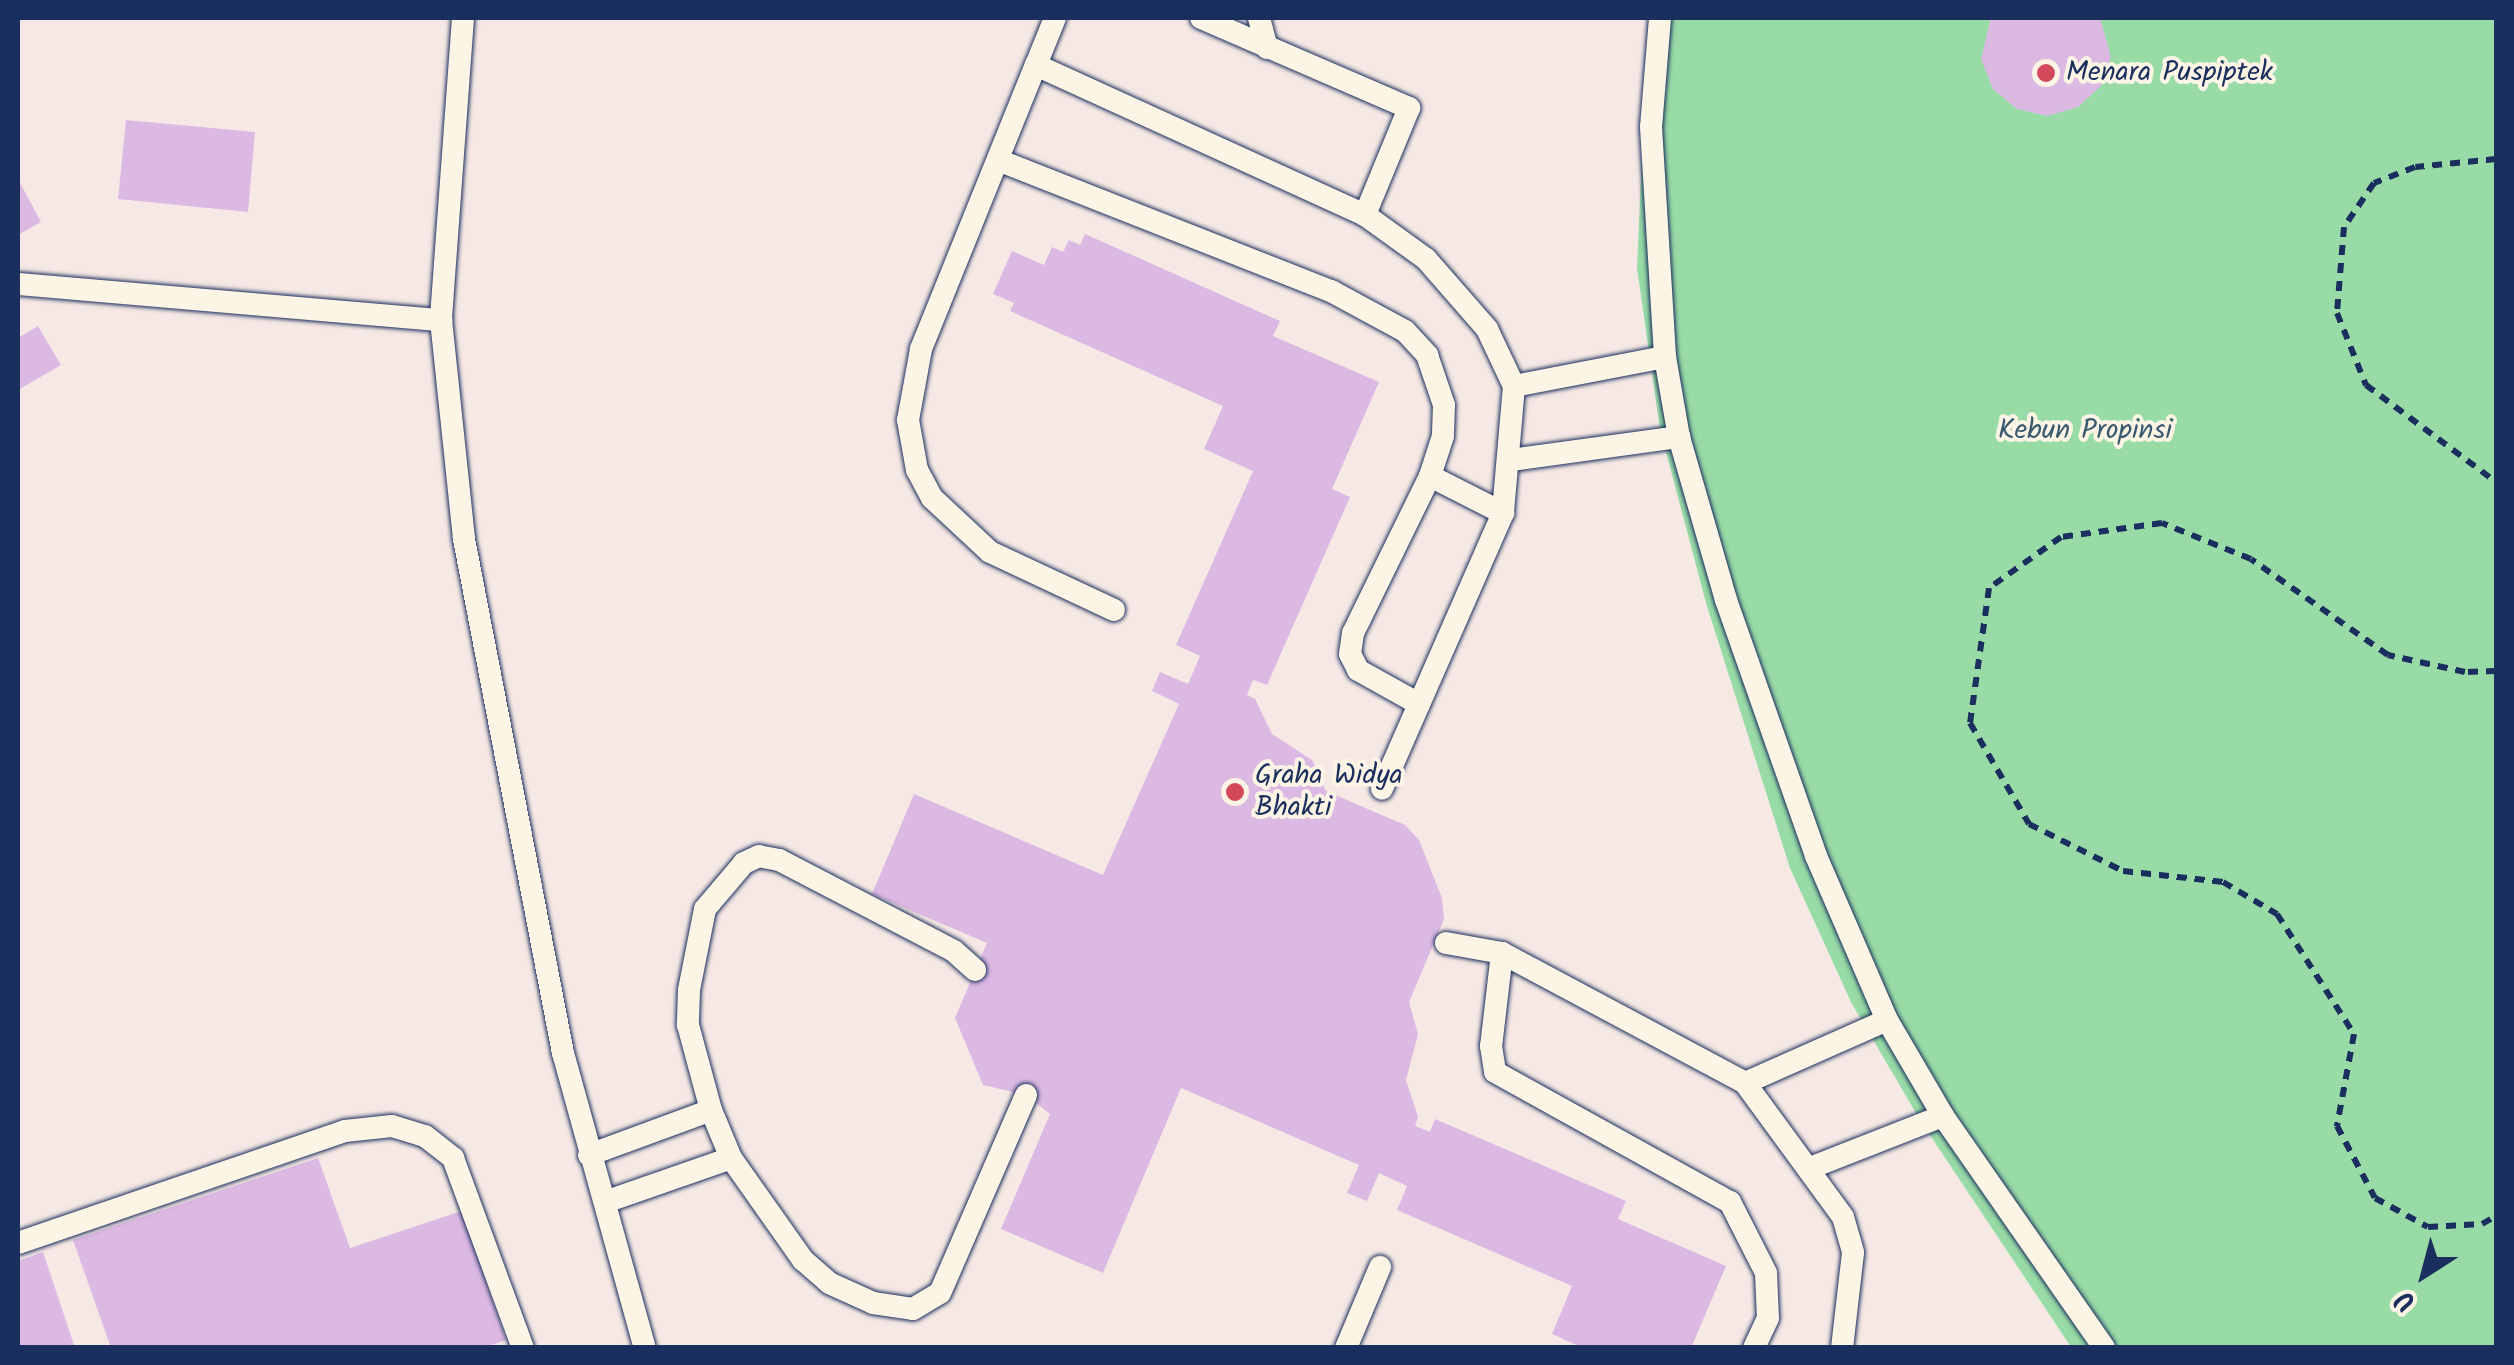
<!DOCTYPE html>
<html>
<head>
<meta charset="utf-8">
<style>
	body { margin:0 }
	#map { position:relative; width:2514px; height:1365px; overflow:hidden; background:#f6e9e5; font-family:Kalam,sans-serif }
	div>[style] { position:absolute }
	.green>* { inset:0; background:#98dba6 }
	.building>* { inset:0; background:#dcb9e3 }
	.path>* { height:6px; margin-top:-3px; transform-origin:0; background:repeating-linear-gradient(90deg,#1b2f5e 0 10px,transparent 0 18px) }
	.roads { filter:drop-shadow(0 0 2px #1b2f5e) drop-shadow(0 0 2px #1b2f5e) }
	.service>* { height:22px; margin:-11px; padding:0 11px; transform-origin:11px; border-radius:11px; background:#fcf5e5 }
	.dots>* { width:28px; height:28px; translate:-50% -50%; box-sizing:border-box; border:5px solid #fcf5e5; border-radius:50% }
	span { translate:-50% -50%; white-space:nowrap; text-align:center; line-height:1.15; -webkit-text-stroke:8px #fcf5e5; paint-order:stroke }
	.poi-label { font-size:28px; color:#1b2f5e }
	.left { translate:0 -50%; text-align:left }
	.park-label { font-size:28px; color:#3a5a70 }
	.frame { position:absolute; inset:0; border:20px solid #1b2f5e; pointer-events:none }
	.north { position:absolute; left:2374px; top:1225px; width:100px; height:100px; -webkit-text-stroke:8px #fcf5e5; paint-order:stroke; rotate:216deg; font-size:28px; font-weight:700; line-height:40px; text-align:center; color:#1b2f5e }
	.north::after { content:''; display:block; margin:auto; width:35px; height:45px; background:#1b2f5e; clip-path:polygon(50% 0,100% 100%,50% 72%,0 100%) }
</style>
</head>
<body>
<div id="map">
	<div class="green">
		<i style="clip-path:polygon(1648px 18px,2496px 18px,2496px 1347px,2071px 1347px,1920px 1120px,1851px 1002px,1790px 868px,1706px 603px,1660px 429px,1637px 268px)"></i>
	</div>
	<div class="building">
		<i style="clip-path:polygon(1991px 18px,2100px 18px,2111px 57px,2101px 86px,2078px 107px,2048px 116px,2017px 109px,1993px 89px,1981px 59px)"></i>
		<i style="clip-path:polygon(126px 120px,255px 132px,248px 212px,118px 199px)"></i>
		<i style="clip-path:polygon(18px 179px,41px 222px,18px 235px)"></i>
		<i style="clip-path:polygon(1085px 234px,1280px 321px,1273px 336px,1379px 382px,1332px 489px,1350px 497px,1267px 685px,1253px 680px,1247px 695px,1255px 699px,1272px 734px,1312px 760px,1326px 791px,1405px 825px,1419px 840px,1442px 898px,1444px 919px,1409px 1002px,1418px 1034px,1406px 1080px,1418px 1117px,1415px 1126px,1430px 1132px,1435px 1119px,1626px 1201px,1618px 1219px,1726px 1266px,1691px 1348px,1583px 1348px,1552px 1334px,1572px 1286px,1397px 1210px,1407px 1186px,1379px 1173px,1367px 1201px,1347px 1193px,1359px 1165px,1181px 1088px,1103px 1273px,1001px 1229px,1050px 1114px,1026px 1095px,983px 1085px,955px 1018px,987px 943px,872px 894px,914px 794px,1103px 875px,1179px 704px,1152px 691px,1160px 672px,1188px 684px,1200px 656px,1176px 645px,1253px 471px,1204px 449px,1223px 406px,1010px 311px,1014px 303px,993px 294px,1012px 251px,1044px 265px,1052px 247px,1063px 252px,1069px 240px,1080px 245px)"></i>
		<i style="clip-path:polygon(38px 326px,61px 365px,18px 390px,18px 338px)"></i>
		<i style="clip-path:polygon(318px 1158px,350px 1248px,462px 1211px,506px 1340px,483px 1348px,111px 1348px,73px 1240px)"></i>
		<i style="clip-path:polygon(43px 1252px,75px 1348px,18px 1348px,18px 1261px)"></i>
	</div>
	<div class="path">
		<i style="left:2496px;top:159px;width:81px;rotate:174.4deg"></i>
		<i style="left:2415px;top:167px;width:44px;rotate:158.7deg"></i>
		<i style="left:2374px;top:183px;width:53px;rotate:124.3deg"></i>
		<i style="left:2344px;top:227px;width:86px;rotate:94.7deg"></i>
		<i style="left:2337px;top:313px;width:78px;rotate:68.1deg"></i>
		<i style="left:2366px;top:385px;width:162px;rotate:36.7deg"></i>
		<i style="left:2496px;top:671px;width:31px;rotate:178deg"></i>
		<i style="left:2465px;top:672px;width:79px;rotate:-167.6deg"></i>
		<i style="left:2388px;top:655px;width:167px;rotate:-145deg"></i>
		<i style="left:2251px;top:559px;width:96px;rotate:-158deg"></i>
		<i style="left:2162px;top:523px;width:102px;rotate:172.1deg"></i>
		<i style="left:2061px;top:537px;width:88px;rotate:144.7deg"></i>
		<i style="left:1989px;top:588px;width:136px;rotate:98deg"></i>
		<i style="left:1970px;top:723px;width:117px;rotate:59.7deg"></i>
		<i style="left:2029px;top:824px;width:105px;rotate:26.6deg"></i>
		<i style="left:2123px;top:871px;width:101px;rotate:6.3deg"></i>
		<i style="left:2223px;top:882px;width:63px;rotate:30.7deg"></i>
		<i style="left:2277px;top:914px;width:143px;rotate:57.3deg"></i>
		<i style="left:2354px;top:1034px;width:94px;rotate:100.5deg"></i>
		<i style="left:2337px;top:1126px;width:81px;rotate:62.2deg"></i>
		<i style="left:2375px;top:1198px;width:60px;rotate:28.7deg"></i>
		<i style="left:2428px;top:1227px;width:54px;rotate:-3.2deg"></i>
		<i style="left:2482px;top:1224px;width:16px;rotate:-30deg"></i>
	</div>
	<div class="roads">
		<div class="service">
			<i style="left:463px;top:18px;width:303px;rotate:94.2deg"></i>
			<i style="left:441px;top:320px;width:220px;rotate:84deg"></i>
			<i style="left:464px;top:539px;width:523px;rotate:79.1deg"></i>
			<i style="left:563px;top:1053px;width:306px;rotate:74.5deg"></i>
			<i style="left:1201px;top:18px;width:227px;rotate:23.4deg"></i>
			<i style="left:1409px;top:108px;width:116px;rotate:112.4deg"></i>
			<i style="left:1259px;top:18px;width:31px;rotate:75deg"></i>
			<i style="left:1660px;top:18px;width:109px;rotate:94.7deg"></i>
			<i style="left:1651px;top:127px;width:230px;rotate:86.5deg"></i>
			<i style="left:1665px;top:357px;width:81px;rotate:80.1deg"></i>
			<i style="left:1679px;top:437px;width:170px;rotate:73.9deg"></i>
			<i style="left:1726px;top:600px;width:271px;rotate:70.6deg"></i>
			<i style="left:1816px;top:856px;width:179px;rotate:66.6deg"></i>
			<i style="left:1887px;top:1020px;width:111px;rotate:59.7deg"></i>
			<i style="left:1943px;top:1116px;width:282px;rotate:55.2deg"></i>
			<i style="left:1036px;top:65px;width:51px;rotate:-68deg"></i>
			<i style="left:998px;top:160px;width:358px;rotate:21.5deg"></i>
			<i style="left:1331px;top:291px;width:84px;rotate:28.4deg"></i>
			<i style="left:1405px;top:331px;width:33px;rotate:47deg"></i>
			<i style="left:1427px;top:355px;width:53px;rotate:71.2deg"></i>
			<i style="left:1444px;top:405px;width:31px;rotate:92deg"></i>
			<i style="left:1443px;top:436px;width:42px;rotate:108deg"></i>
			<i style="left:1430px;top:476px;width:175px;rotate:116.1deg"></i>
			<i style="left:1353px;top:633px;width:21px;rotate:98deg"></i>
			<i style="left:1350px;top:654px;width:18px;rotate:63deg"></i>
			<i style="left:1358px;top:670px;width:70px;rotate:29.1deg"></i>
			<i style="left:18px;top:284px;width:425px;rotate:4.9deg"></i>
			<i style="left:1514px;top:386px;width:154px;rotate:-10.9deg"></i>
			<i style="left:1511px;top:460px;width:170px;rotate:-7.8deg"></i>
			<i style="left:1430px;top:476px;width:82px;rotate:26.9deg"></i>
			<i style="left:1114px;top:610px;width:137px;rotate:-154.9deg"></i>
			<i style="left:990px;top:552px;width:79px;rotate:-137deg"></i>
			<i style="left:932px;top:498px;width:32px;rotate:-118deg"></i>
			<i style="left:917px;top:470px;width:51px;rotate:-100.2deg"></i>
			<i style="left:908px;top:420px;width:72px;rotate:-79.6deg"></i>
			<i style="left:921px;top:349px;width:306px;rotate:-68deg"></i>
			<i style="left:1036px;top:65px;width:362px;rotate:24.5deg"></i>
			<i style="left:1365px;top:215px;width:75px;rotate:35.8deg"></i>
			<i style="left:1426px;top:259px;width:93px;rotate:48.9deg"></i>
			<i style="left:1487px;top:329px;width:63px;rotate:64.7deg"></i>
			<i style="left:1514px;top:386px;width:127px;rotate:95deg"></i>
			<i style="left:1503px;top:513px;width:301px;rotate:113.7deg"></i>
			<i style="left:1446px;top:943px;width:57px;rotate:10.1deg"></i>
			<i style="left:1502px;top:953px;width:94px;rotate:96.7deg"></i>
			<i style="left:1491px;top:1046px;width:26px;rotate:81deg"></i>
			<i style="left:1495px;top:1072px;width:269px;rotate:29deg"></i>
			<i style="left:1730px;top:1202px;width:80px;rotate:63.1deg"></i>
			<i style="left:1766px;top:1273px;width:45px;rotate:87.5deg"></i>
			<i style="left:1768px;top:1318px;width:33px;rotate:115deg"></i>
			<i style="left:1502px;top:953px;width:276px;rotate:28.1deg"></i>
			<i style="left:1745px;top:1083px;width:166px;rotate:53.8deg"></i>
			<i style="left:1843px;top:1217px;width:37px;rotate:74deg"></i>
			<i style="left:1853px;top:1253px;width:96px;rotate:96.6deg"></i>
			<i style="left:975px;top:970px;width:28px;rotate:-138deg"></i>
			<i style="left:954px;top:951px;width:197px;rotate:-152.5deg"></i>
			<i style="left:779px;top:860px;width:20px;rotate:-169deg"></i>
			<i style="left:759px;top:856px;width:17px;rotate:155deg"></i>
			<i style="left:744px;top:863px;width:60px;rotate:130.3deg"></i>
			<i style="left:705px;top:909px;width:83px;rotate:101.2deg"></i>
			<i style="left:689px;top:990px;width:35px;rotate:92deg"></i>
			<i style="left:688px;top:1025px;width:88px;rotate:74.9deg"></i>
			<i style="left:711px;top:1110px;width:52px;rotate:67.4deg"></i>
			<i style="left:731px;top:1158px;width:125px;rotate:54.8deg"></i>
			<i style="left:803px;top:1260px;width:35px;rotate:41deg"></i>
			<i style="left:829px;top:1283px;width:48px;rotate:24.4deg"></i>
			<i style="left:873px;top:1303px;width:40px;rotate:8.5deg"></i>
			<i style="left:913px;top:1309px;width:31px;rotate:-31deg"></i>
			<i style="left:940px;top:1293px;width:216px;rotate:-66.5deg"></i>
			<i style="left:1745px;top:1083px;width:155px;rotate:-23.9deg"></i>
			<i style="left:589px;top:1155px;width:130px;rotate:-20.2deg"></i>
			<i style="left:1810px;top:1168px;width:143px;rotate:-21.4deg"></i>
			<i style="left:605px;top:1202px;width:133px;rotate:-19.2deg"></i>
			<i style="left:18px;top:1243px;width:346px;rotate:-18.9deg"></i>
			<i style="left:345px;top:1131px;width:47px;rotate:-6.1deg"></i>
			<i style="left:392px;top:1126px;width:34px;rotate:17deg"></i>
			<i style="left:425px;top:1136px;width:36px;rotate:38deg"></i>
			<i style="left:453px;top:1158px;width:202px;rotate:69.8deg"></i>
			<i style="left:1346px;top:1348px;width:88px;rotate:-67.2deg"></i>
		</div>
	</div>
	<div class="dots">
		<i style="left:2046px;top:73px;background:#d1495b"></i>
		<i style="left:1235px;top:792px;background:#d1495b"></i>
	</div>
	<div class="poi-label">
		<span class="left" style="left:2066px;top:73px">Menara Puspiptek</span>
		<span class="left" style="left:1255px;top:792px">Graha Widya<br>Bhakti</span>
	</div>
	<div class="park-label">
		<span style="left:2085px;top:431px">Kebun Propinsi</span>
	</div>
	<div class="frame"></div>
	<div class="north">U</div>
</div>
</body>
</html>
